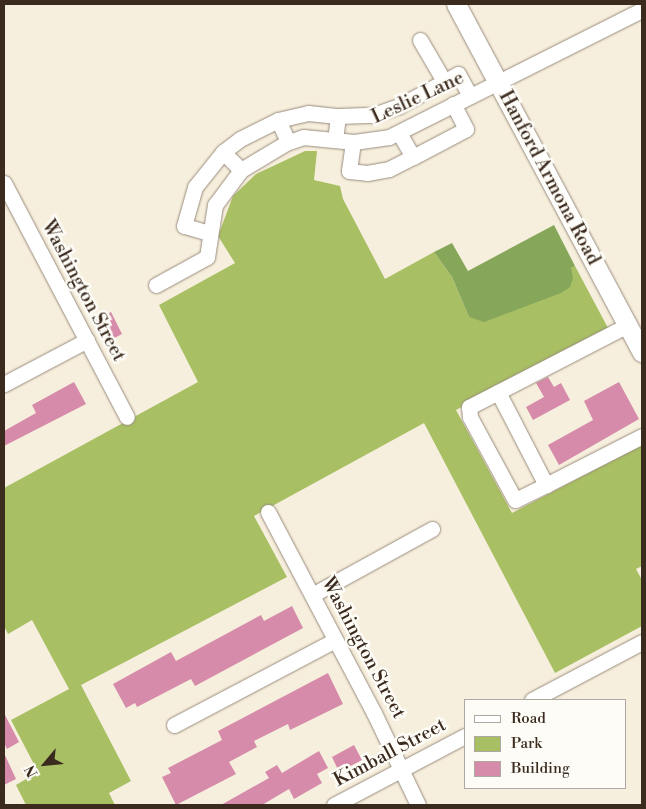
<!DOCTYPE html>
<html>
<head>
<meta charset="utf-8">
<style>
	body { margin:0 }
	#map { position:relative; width:646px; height:809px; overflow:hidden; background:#f7efdd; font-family:"Libre Bodoni",serif }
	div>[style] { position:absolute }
	.green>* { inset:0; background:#a8bf64 }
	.forest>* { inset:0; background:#86a65a }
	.building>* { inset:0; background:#d58ba9 }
	.roads { filter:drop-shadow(0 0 1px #998c7e) drop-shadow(0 0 1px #998c7e) }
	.minor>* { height:15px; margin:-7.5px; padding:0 7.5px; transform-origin:7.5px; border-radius:7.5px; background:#fff }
	.major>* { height:19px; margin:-9.5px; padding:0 9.5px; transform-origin:9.5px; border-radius:9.5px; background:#fff }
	span { translate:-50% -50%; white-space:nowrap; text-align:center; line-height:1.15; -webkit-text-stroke:5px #fdfcf7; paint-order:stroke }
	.street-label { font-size:19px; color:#3b2a1e }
	.frame { position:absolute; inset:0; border:5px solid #3b2a1e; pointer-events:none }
	.legend { position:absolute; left:464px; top:699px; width:162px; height:90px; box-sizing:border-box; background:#fdfcf7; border:1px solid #afa8a0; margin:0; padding:6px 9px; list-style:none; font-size:15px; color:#3b2a1e }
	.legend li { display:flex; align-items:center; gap:10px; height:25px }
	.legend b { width:25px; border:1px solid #afa8a0 }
	.north { position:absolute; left:20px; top:739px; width:50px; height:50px; -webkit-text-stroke:4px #fdfcf7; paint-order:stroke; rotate:242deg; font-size:14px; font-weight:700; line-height:20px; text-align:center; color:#3b2a1e }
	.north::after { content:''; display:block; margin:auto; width:18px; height:22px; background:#3b2a1e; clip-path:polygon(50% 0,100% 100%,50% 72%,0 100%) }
</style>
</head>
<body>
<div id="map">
	<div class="green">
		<i style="clip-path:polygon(305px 151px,317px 151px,314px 180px,340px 186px,343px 199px,385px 279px,434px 252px,452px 277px,469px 317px,575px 266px,608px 328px,456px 410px,512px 513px,642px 445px,642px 566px,636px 569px,642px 580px,642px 626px,555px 673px,424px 423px,254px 516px,287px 577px,81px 685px,131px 781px,109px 793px,115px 805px,26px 805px,16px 785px,38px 772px,11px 720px,69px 689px,32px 620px,8px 634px,4px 626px,4px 488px,198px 382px,159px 305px,235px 263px,218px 236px,233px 196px,256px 174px)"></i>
	</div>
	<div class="forest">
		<i style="clip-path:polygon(554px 225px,575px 266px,571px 268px,573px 278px,570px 287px,561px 293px,484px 322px,469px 317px,452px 277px,434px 252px,452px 243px,468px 271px)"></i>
	</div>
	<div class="building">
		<i style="clip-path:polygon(111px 312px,122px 334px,107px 342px,95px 320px)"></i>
		<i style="clip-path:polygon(548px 377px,554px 387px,561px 383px,570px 400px,533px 420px,526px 407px,544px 397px,536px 383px)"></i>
		<i style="clip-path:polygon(74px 382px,86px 404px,4px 446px,4px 431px,36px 413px,32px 405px)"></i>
		<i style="clip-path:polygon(619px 382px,639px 419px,559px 465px,548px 445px,593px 420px,584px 401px)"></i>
		<i style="clip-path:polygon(292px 606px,303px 628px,195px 686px,191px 679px,137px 707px,135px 703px,126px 708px,113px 684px,171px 652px,176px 661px,261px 615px,264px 621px)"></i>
		<i style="clip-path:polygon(328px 673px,343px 704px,290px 730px,288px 724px,254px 741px,257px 747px,229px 762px,236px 774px,176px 805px,162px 777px,171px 773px,168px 768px,222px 740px,218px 731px)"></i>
		<i style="clip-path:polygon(4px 713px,19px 742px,7px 749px,4px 743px)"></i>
		<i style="clip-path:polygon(354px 745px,362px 760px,339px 772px,332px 757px)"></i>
		<i style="clip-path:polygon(319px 751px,328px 768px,317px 774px,322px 783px,294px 799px,289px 789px,262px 805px,221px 805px,269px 778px,265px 772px,277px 765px,282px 773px)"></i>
		<i style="clip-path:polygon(4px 753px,16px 779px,4px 785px)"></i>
	</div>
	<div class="roads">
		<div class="minor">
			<i style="left:420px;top:40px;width:48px;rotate:59.7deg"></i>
			<i style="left:338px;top:116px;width:35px;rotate:-2deg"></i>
			<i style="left:373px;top:115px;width:28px;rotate:-19deg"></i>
			<i style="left:399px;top:106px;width:67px;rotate:-28.5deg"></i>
			<i style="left:458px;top:74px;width:25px;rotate:61deg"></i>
			<i style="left:278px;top:120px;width:31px;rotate:-13deg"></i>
			<i style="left:308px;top:113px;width:30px;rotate:6deg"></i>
			<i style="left:338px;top:116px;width:24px;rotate:97deg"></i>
			<i style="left:353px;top:142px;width:29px;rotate:98deg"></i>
			<i style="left:349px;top:171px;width:18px;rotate:6deg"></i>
			<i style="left:367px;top:173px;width:22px;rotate:-10deg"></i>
			<i style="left:389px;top:169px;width:27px;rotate:-27deg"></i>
			<i style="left:413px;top:157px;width:28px;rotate:-120deg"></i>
			<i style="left:223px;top:152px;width:21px;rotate:-37deg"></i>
			<i style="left:240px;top:139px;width:42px;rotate:-26.6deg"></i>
			<i style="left:278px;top:120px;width:23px;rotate:65deg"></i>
			<i style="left:413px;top:157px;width:60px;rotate:-27.8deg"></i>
			<i style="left:466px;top:129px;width:28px;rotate:-117deg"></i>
			<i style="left:4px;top:183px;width:264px;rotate:62.3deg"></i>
			<i style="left:209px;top:233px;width:26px;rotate:-164deg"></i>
			<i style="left:184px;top:226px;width:41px;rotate:-74.2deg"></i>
			<i style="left:195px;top:187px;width:45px;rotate:-51.3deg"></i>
			<i style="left:223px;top:152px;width:25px;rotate:45deg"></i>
			<i style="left:156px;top:285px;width:58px;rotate:-28.8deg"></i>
			<i style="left:207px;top:257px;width:53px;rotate:-81.3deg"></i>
			<i style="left:215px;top:205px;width:44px;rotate:-53.4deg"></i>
			<i style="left:241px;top:170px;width:52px;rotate:-31deg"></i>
			<i style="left:286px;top:143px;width:18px;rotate:-19deg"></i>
			<i style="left:303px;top:137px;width:51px;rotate:5.6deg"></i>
			<i style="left:354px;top:142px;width:35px;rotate:-8deg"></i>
			<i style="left:389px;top:137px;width:283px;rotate:-26.7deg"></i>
			<i style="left:4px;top:384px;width:94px;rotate:-27.9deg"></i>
			<i style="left:498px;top:392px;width:105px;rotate:62.7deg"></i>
			<i style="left:546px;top:485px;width:108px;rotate:-27deg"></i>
			<i style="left:546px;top:485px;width:34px;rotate:154deg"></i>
			<i style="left:515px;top:500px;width:94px;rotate:-118.5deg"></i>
			<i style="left:470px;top:417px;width:10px;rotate:-96deg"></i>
			<i style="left:469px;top:407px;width:179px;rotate:-27.3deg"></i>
			<i style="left:268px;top:512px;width:227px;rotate:62.2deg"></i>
			<i style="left:374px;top:713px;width:102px;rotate:64.4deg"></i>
			<i style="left:312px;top:595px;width:137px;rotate:-28.8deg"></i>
			<i style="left:532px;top:700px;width:124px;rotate:-27.8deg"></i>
			<i style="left:174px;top:725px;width:182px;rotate:-27.8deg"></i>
			<i style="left:334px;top:805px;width:148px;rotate:-27.8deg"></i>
		</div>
		<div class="major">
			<i style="left:456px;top:4px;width:395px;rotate:61.9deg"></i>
		</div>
	</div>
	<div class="street-label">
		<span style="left:418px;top:98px;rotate:-25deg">Leslie Lane</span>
		<span style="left:549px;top:178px;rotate:62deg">Hanford Armona Road</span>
		<span style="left:83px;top:291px;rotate:62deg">Washington Street</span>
		<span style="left:363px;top:648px;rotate:62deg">Washington Street</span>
		<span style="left:390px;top:753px;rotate:-28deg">Kimball Street</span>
	</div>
	<div class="frame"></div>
	<ul class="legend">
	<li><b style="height:6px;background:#fff"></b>Road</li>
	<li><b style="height:14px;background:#a8bf64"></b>Park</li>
	<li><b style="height:14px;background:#d58ba9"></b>Building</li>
	</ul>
	<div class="north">N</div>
</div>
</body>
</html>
